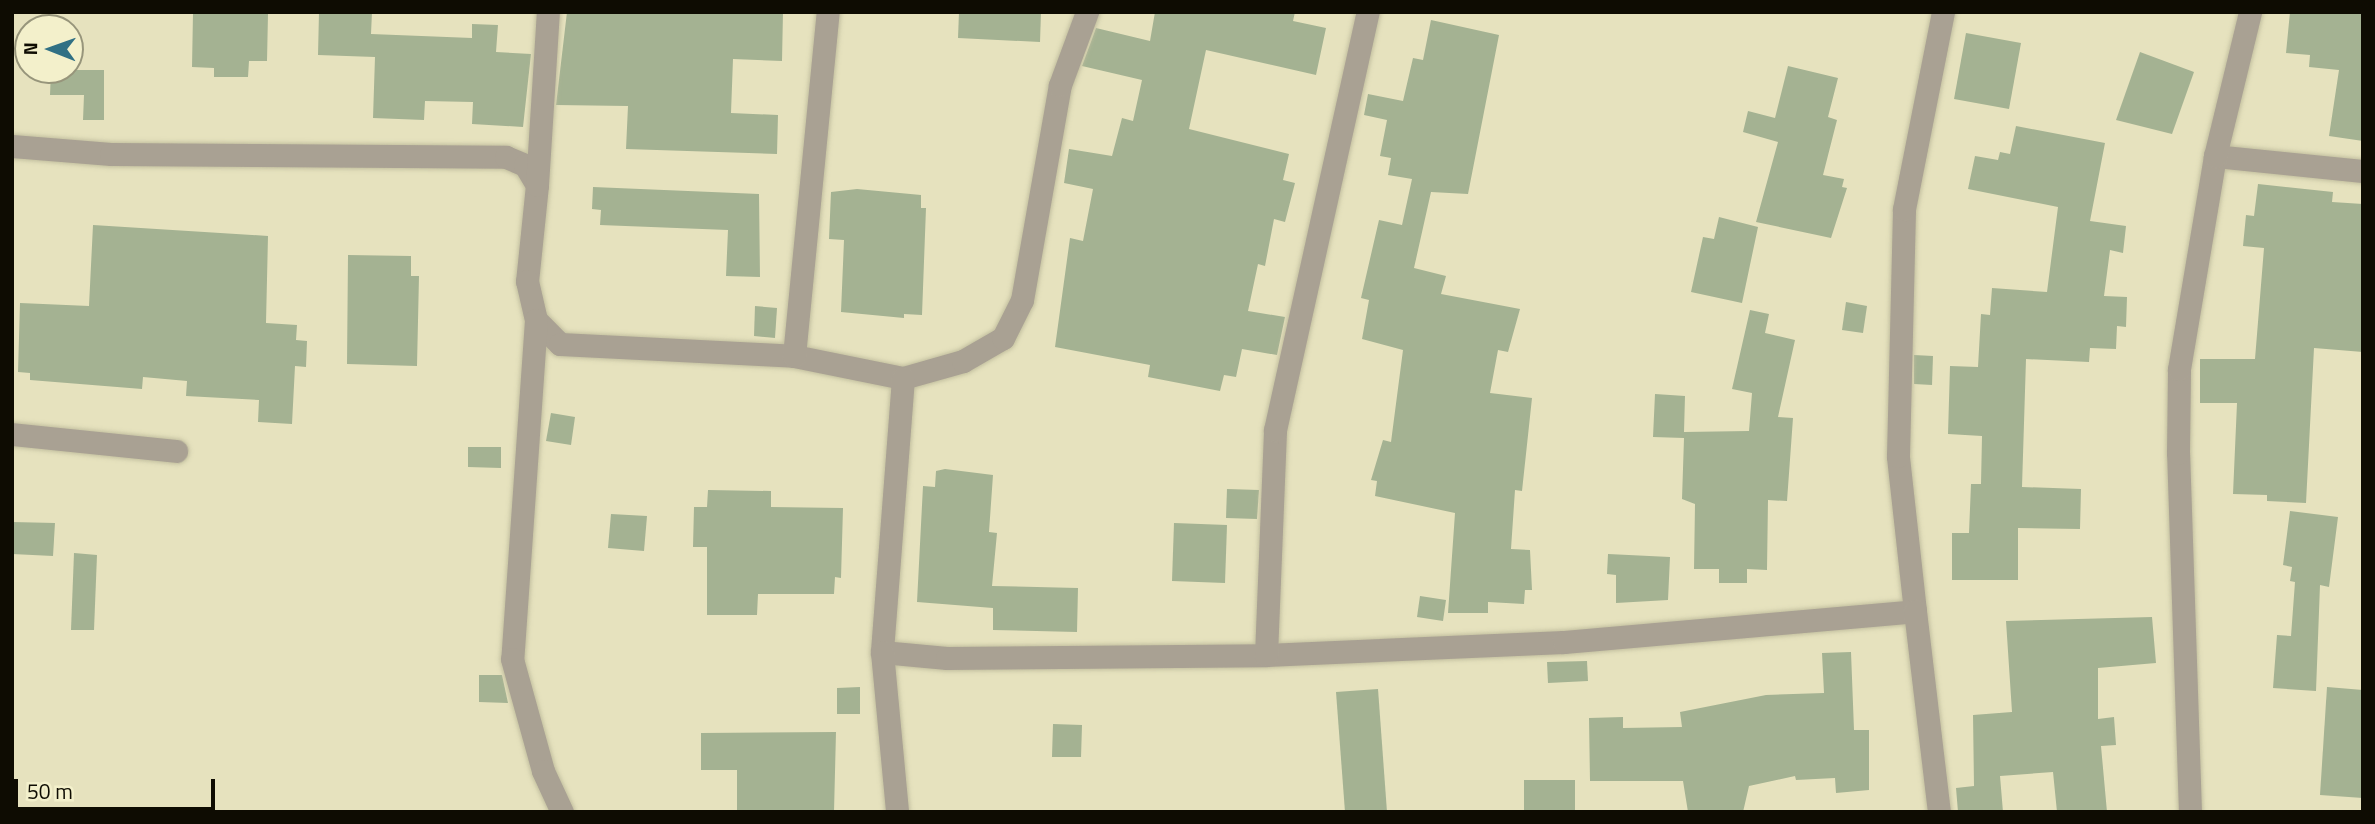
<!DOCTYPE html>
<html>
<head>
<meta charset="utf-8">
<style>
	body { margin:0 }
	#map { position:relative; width:2375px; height:824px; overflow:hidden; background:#e6e2be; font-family:"Titillium Web",sans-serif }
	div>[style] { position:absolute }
	.building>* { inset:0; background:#a4b292 }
	.roads { filter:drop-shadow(0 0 2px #c3c0a0) drop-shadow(0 0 2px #c3c0a0) }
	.street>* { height:23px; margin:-11.5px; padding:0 11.5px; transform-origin:11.5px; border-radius:11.5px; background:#a9a193 }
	span { translate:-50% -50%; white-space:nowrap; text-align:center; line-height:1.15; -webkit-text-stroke:6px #f3f0cb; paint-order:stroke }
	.frame { position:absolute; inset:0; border:14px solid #0e0c02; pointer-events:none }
	.north { position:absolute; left:14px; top:14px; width:70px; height:70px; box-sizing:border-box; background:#f3f0cb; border:2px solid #97957b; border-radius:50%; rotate:271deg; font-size:19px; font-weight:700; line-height:28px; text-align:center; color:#0e0c02 }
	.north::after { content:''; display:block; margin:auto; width:24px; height:32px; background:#307084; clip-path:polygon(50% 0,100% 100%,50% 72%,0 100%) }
	.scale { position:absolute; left:14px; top:779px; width:201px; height:32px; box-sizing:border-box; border:4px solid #0e0c02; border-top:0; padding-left:9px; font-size:21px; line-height:24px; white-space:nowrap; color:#0e0c02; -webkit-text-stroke:5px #f3f0cb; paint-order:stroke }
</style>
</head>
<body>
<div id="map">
	<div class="building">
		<i style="clip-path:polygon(319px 12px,372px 12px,371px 34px,472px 38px,472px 24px,498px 25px,496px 52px,531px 54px,523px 127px,472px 124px,473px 102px,425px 101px,424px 120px,373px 118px,375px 57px,318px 55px)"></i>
		<i style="clip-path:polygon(567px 12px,783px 12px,782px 61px,733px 59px,731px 113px,778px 115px,777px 154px,626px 149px,628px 106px,556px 105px)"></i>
		<i style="clip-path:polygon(959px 12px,1041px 12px,1040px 42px,958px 38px)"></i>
		<i style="clip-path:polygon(1155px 12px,1295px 12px,1293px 21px,1326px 28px,1316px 75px,1206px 50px,1189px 129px,1289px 154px,1283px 180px,1295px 183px,1285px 222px,1274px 219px,1265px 266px,1258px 264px,1248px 311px,1285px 317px,1277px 355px,1242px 349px,1236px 377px,1224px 375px,1220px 391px,1148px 377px,1150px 365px,1055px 347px,1070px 238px,1083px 241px,1093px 189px,1064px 183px,1069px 149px,1112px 156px,1122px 118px,1133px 121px,1142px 80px,1082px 66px,1096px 28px,1150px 41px)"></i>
		<i style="clip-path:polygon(2290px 12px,2363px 12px,2363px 141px,2329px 136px,2339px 70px,2309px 67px,2310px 55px,2286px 53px)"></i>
		<i style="clip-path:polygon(193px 13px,268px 14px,267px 61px,249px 61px,248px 77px,214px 77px,214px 68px,192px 67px)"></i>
		<i style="clip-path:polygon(1431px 20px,1499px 35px,1468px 194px,1431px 192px,1414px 268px,1446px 276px,1441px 294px,1520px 309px,1508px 352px,1498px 350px,1490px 393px,1532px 398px,1522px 491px,1515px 490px,1511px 549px,1530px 550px,1532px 590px,1525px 590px,1524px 604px,1488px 602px,1488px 613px,1448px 613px,1455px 513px,1375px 496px,1377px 481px,1371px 480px,1383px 440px,1391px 442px,1403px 350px,1362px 339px,1369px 300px,1361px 298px,1379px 220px,1402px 225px,1412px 179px,1388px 175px,1391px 158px,1380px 156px,1387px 120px,1364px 115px,1368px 94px,1403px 101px,1413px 58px,1423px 60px)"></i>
		<i style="clip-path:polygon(1966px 33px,2021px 43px,2009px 109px,1954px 99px)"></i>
		<i style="clip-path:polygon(2140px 52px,2194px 72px,2172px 134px,2116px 120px)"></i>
		<i style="clip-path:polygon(1788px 66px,1838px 78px,1828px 117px,1837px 120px,1823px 175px,1844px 179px,1842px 187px,1847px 188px,1831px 238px,1756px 222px,1778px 142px,1743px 132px,1748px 111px,1775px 118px)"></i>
		<i style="clip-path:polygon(51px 70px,104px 70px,104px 120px,83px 120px,84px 95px,50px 95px)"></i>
		<i style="clip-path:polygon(2016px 126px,2105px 143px,2090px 221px,2126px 226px,2123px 253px,2110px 250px,2104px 296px,2127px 297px,2126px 327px,2117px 326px,2116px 349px,2090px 348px,2089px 362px,2026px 359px,2022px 487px,2081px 489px,2080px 529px,2018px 528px,2018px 580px,1952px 580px,1952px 533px,1969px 533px,1971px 484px,1981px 484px,1982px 436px,1948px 434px,1950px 366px,1978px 367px,1981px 314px,1990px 315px,1992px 288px,2047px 292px,2058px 207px,1968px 189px,1975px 156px,1998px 160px,2000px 152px,2010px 154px)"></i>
		<i style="clip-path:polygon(2258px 184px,2333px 192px,2332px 202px,2363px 204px,2363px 352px,2314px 348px,2306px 503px,2267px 501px,2267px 495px,2233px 494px,2237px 403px,2200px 403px,2200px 359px,2255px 359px,2264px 248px,2243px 246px,2246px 215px,2254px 216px)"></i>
		<i style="clip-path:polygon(593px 187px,759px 194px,760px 277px,726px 276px,728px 230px,600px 225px,601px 210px,592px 209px)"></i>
		<i style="clip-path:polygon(857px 189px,921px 195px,921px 208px,926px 208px,922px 315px,904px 314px,904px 318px,841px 312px,844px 240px,829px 239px,831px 192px)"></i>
		<i style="clip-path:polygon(1719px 217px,1758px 227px,1742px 303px,1691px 292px,1703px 237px,1714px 239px)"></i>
		<i style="clip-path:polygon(93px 225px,268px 236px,266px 323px,297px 325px,296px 340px,307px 341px,306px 367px,295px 366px,292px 424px,258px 422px,259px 400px,186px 396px,187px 381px,143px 377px,142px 389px,30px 380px,30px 373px,18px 372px,20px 303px,89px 306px)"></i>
		<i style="clip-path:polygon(348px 255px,411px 256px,411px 276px,419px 276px,417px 366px,347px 364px)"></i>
		<i style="clip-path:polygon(1846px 302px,1867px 306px,1863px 333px,1842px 330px)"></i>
		<i style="clip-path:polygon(755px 306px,777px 308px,775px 338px,754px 336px)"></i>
		<i style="clip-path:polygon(1750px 310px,1769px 314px,1765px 333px,1795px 340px,1778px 417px,1793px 418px,1787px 501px,1768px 500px,1767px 570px,1747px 569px,1747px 583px,1719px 583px,1719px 569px,1694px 569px,1695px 504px,1682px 499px,1684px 438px,1653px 437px,1655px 394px,1685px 396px,1684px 432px,1749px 431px,1752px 393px,1732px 389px)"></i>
		<i style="clip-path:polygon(1914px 355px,1933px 356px,1932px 385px,1914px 384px)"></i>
		<i style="clip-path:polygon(551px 413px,575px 417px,571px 445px,546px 441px)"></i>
		<i style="clip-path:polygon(468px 447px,501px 447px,501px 468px,468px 467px)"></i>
		<i style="clip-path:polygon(945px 469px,993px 475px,989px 532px,997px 533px,992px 586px,1078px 588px,1077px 632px,993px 630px,993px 608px,917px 602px,923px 486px,935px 487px,936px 471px)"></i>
		<i style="clip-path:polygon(1227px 489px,1259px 490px,1257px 519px,1226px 518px)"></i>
		<i style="clip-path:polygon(708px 490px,771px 491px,771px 507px,843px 508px,841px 578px,835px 577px,834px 594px,758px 594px,757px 615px,707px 615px,707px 547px,693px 547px,694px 507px,707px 507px)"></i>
		<i style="clip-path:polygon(2290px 511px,2338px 517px,2329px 587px,2320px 585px,2316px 691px,2273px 688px,2277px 635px,2291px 636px,2295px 582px,2290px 581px,2292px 567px,2283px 565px)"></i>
		<i style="clip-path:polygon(611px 514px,647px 516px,644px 551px,608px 548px)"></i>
		<i style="clip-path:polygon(12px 522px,55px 523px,53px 556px,12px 554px)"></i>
		<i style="clip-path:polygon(1174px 523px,1227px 525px,1225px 583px,1172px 581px)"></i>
		<i style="clip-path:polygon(74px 553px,97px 555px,94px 630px,71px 630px)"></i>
		<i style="clip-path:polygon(1608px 554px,1670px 557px,1668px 600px,1616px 603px,1616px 575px,1607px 574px)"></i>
		<i style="clip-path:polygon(1420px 596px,1446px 600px,1443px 621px,1417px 617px)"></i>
		<i style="clip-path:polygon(2152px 617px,2156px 663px,2098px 668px,2098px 719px,2114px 717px,2116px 745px,2101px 746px,2107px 812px,2057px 812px,2053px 772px,2000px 776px,2003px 812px,1958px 812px,1956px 788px,1974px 786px,1973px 715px,2012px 712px,2006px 621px)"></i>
		<i style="clip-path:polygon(1851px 652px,1854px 730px,1869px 730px,1869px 790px,1836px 793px,1835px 778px,1796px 780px,1795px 776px,1749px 786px,1743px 812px,1688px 812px,1683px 781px,1590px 781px,1589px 718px,1623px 717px,1623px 728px,1682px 727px,1680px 712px,1766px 695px,1824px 693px,1822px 653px)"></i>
		<i style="clip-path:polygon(1587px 661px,1588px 681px,1548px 683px,1547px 662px)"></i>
		<i style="clip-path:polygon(479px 675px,502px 675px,508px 703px,479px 702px)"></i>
		<i style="clip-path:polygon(860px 687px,860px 714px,837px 714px,837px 688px)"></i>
		<i style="clip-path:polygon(2327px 687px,2363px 690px,2363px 798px,2320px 795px)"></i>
		<i style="clip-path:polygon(1378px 689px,1387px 812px,1345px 812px,1336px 692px)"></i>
		<i style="clip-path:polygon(1053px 724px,1082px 725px,1081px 757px,1052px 757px)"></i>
		<i style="clip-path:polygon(836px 732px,834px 812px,737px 812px,737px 770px,701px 770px,701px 733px)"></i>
		<i style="clip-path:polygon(1524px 780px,1575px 780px,1575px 812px,1524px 812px)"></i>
	</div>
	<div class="roads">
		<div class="street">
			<i style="left:12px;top:146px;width:99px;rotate:4.6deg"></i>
			<i style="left:111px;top:154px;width:395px;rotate:0.4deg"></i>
			<i style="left:506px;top:157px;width:21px;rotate:23deg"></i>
			<i style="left:525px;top:165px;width:23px;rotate:59deg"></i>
			<i style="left:537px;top:185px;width:97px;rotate:95.9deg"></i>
			<i style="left:527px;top:281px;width:40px;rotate:77deg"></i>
			<i style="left:536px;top:320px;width:34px;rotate:45deg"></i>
			<i style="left:560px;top:344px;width:234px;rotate:2.9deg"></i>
			<i style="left:794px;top:356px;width:111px;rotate:11.4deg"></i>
			<i style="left:903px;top:378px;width:62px;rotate:-15.8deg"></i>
			<i style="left:963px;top:361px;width:46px;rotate:-29.9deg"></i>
			<i style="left:1003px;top:338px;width:42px;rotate:-63.4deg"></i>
			<i style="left:1022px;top:300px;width:218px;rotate:-80deg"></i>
			<i style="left:1060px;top:85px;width:78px;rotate:-69.7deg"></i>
			<i style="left:2215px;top:156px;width:149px;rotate:5.8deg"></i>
			<i style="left:537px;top:185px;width:173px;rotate:-86.4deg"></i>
			<i style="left:536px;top:320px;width:340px;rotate:94deg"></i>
			<i style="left:512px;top:659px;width:116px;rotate:74.5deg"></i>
			<i style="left:543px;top:771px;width:45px;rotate:65.1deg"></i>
			<i style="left:794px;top:356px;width:346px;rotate:-84.4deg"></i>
			<i style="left:903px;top:378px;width:275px;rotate:94.4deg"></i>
			<i style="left:882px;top:652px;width:65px;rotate:5.3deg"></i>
			<i style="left:947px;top:658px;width:319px;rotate:-0.5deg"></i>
			<i style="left:1266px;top:655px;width:298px;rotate:-2.5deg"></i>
			<i style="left:1564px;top:642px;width:352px;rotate:-5deg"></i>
			<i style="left:1915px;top:611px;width:156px;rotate:-96.3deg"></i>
			<i style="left:1898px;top:456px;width:247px;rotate:-88.6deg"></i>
			<i style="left:1904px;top:209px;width:201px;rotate:-78.8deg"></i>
			<i style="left:12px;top:434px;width:165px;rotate:5.9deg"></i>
			<i style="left:1915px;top:611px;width:202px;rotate:83.2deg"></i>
			<i style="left:882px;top:652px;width:161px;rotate:84.6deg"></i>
			<i style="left:1266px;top:655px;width:225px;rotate:-87.7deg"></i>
			<i style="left:1275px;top:430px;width:428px;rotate:-77.5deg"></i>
			<i style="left:2190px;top:812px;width:359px;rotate:-91.9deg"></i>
			<i style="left:2178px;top:453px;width:84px;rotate:-89.3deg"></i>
			<i style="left:2179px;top:369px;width:216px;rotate:-80.4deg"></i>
			<i style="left:2215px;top:156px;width:148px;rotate:-76.3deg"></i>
		</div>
	</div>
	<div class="frame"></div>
	<div class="north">N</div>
	<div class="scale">50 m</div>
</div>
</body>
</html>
